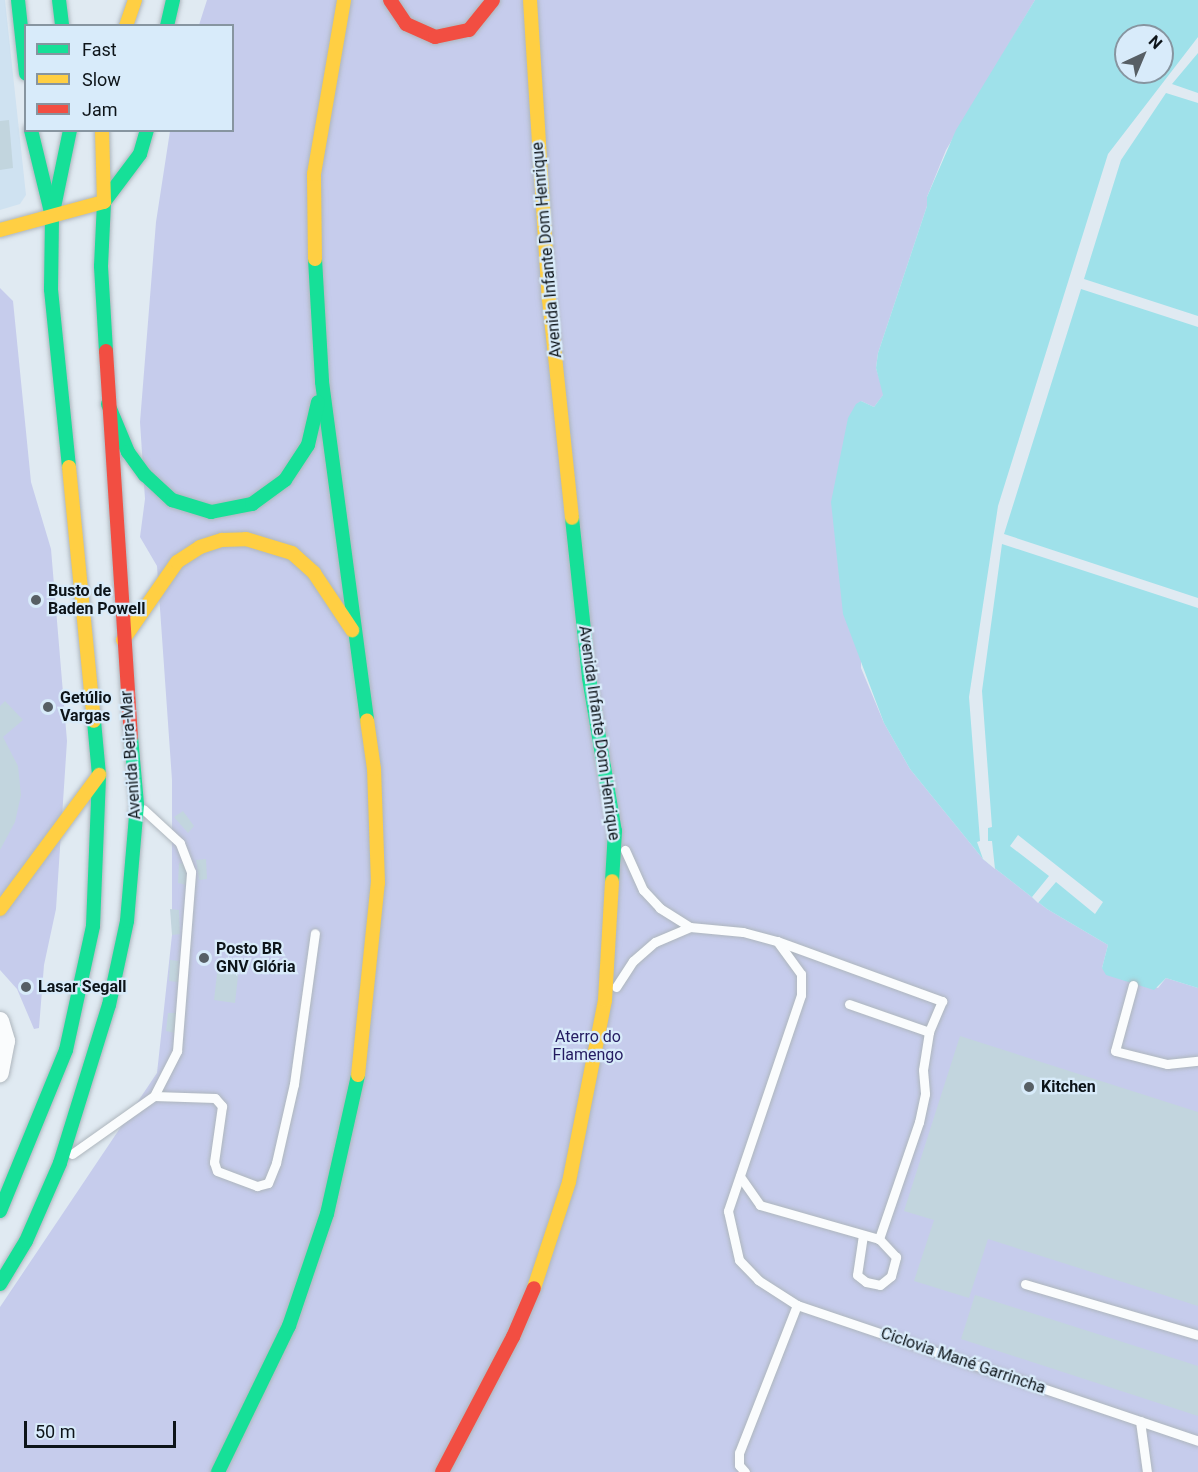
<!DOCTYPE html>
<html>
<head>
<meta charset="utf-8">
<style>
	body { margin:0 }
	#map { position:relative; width:1198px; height:1472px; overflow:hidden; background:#e0eaf2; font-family:Roboto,sans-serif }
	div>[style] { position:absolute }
	.built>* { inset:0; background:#cfe2f1 }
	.green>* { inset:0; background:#c6ccec }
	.water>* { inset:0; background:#9fe1ea }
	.pier>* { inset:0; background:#e0eaf2 }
	.building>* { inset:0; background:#c2d5de }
	.roads { filter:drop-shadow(0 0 2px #aeb6bd) drop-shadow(0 0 2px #aeb6bd) }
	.lane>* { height:9px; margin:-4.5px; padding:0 4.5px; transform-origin:4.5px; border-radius:4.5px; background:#fafcfd }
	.street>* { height:18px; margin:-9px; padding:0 9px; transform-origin:9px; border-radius:9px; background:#fafcfd }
	.fast>* { height:14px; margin:-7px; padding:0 7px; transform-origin:7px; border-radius:7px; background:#16e098 }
	.slow>* { height:14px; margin:-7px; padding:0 7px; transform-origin:7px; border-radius:7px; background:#ffcf43 }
	.jam>* { height:14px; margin:-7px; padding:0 7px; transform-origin:7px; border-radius:7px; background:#f24e42 }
	.dots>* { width:16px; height:16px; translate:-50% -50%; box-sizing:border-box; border:3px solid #d8ebfa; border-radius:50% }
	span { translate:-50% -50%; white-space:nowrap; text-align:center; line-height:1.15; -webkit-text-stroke:4.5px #d8ebfa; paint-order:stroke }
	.street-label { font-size:16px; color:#0d1419 }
	.poi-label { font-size:16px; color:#0d1419; font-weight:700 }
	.left { translate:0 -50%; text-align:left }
	.park-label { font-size:16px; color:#241c61 }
	.legend { position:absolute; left:24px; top:24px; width:210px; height:108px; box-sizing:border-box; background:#d8ebfa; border:2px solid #8795a0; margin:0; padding:8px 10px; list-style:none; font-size:18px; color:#0d1419 }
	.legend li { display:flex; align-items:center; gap:12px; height:30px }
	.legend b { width:30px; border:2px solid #8795a0 }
	.north { position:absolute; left:1114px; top:24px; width:60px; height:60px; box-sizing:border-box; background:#d8ebfa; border:2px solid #8795a0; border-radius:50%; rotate:44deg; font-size:16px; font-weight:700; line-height:24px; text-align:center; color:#0d1419 }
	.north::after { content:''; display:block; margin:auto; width:21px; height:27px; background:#575f65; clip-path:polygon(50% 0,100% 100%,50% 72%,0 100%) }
	.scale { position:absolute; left:24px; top:1421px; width:152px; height:27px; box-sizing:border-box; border:3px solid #0d1419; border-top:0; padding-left:8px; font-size:18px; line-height:21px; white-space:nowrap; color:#0d1419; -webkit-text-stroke:4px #d8ebfa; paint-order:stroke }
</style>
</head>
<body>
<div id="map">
	<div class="built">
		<i style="clip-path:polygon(0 0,5px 0,26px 195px,20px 204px,0 210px)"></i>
	</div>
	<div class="green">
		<i style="clip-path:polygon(207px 0,1035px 0,946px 150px,927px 197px,927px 206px,878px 353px,876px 368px,884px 394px,874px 407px,861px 401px,861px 668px,884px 723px,910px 769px,983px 859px,1047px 909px,1108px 945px,1102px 968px,1158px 988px,1166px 978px,1198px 988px,1198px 1472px,0 1472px,0 1307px,157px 1073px,172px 935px,172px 780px,157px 566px,140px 537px,145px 499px,140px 422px,156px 222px,170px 131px,232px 130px,232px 26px,199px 25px)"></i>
		<i style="clip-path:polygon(0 288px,13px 301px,31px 482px,51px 549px,67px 741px,56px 909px,44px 965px,39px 1028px,34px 1029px,17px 989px,0 970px)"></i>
	</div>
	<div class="water">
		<i style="clip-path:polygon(evenodd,1035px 0,1198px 0,1198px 988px,1166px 978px,1154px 990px,1106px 975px,1102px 968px,1108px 945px,1047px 909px,983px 859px,910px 769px,884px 723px,843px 614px,831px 502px,848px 418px,856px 404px,861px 401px,874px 407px,883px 395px,876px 368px,878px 353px,927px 206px,927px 197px,956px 130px,1035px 0,1126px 36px,1162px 36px,1162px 72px,1126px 72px,1126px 36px)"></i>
	</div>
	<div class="pier">
		<i style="clip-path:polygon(1198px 37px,1198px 53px,1172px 84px,1198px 93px,1198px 103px,1166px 93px,1121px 160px,1084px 279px,1198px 316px,1198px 327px,1081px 289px,1004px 534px,1198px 598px,1198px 608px,1002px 544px,982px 691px,992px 827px,988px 828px,988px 841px,992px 841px,995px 869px,983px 859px,977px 842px,980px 841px,969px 697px,998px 506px,1108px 154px)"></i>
		<i style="clip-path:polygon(1018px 835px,1103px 902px,1095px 914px,1056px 882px,1038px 903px,1032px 897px,1049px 876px,1010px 846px)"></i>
	</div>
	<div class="building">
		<i style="clip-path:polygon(9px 120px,13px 168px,0 170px,0 121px)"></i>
		<i style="clip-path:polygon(5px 701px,23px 720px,3px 737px,18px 766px,21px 795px,15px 822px,0 850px,0 706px)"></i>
		<i style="clip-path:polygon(183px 811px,194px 826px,188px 833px,174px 817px)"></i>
		<i style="clip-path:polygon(206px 859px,207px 879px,199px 880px,196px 860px)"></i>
		<i style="clip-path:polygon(179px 863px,186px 864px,187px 885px,178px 883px)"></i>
		<i style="clip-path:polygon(170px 909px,179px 910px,180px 934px,172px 935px)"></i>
		<i style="clip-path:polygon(170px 960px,179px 961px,178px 982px,169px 981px)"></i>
		<i style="clip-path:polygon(218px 965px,239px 967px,235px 1003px,214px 1000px)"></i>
		<i style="clip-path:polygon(168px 1013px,177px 1013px,175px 1033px,166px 1031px)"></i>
		<i style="clip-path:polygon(960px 1036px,1198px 1112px,1198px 1306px,988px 1239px,969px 1298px,914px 1281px,934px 1220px,904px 1211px)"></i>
		<i style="clip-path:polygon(975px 1295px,1198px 1366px,1198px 1416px,961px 1339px)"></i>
	</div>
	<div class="roads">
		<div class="lane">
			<i style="left:690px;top:927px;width:53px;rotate:5.4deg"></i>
			<i style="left:743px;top:932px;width:35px;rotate:15deg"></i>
			<i style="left:777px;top:941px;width:176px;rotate:20deg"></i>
			<i style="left:942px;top:1001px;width:34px;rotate:113deg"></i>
			<i style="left:929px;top:1032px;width:38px;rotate:99deg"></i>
			<i style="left:923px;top:1070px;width:24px;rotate:85deg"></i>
			<i style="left:925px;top:1094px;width:29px;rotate:102deg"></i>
			<i style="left:919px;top:1122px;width:124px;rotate:108.9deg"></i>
			<i style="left:879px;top:1239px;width:124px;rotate:-164.1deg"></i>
			<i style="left:760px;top:1205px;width:35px;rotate:-125deg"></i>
			<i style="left:777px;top:941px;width:41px;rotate:54deg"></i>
			<i style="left:801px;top:974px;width:21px;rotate:90deg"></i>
			<i style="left:801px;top:995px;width:228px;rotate:108.7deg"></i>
			<i style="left:728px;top:1211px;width:50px;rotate:77.3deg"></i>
			<i style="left:739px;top:1260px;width:28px;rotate:46deg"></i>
			<i style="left:758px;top:1280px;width:46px;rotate:32.7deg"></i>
			<i style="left:797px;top:1305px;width:423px;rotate:18.7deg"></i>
			<i style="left:1133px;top:985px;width:68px;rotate:105.3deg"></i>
			<i style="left:1115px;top:1051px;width:54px;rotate:14deg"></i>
			<i style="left:1167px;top:1064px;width:31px;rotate:-6deg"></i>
			<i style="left:616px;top:987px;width:31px;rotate:-57deg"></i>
			<i style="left:633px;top:961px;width:29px;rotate:-41deg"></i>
			<i style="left:655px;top:942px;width:38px;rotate:-23deg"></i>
			<i style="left:690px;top:927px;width:36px;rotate:-148deg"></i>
			<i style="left:660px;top:908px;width:25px;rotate:-133deg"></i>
			<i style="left:643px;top:890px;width:44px;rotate:-114.2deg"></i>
			<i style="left:849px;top:1004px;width:85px;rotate:19.3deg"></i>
			<i style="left:154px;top:1096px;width:61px;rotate:1.9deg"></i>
			<i style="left:215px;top:1098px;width:11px;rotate:49deg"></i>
			<i style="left:222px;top:1106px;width:57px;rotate:98.1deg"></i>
			<i style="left:214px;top:1162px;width:9px;rotate:72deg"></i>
			<i style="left:217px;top:1171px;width:43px;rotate:20.6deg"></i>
			<i style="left:257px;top:1186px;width:11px;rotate:-15deg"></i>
			<i style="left:268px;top:1183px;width:22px;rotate:-68deg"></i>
			<i style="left:276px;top:1163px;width:81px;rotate:-77.2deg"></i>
			<i style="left:294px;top:1084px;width:152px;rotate:-82.1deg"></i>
			<i style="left:72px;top:1154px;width:100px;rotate:-35.3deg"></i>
			<i style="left:154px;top:1096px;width:51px;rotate:-62.9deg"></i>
			<i style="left:177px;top:1051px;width:180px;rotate:-85.5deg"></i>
			<i style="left:191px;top:872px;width:31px;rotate:-111deg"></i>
			<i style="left:180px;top:843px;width:50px;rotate:-137.4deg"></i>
			<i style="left:863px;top:1235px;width:40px;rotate:98.5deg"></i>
			<i style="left:857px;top:1275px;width:11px;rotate:38deg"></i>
			<i style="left:866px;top:1282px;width:14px;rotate:12deg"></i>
			<i style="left:880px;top:1285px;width:14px;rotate:-39deg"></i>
			<i style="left:891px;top:1276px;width:20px;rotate:-75deg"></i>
			<i style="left:896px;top:1257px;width:25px;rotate:-133deg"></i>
			<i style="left:1025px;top:1284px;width:180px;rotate:16.4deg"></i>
			<i style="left:1140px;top:1421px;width:51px;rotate:82.2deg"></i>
			<i style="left:745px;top:1472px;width:9px;rotate:-131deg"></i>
			<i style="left:739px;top:1465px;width:12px;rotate:-90deg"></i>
			<i style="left:739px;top:1453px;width:159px;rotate:-68.6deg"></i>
		</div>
		<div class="street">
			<i style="left:0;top:1021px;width:21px;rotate:73deg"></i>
			<i style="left:6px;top:1041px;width:33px;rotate:101deg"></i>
		</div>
		<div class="fast">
			<i style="left:18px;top:0;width:74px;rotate:83.8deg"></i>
			<i style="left:59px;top:0;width:26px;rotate:83deg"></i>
			<i style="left:167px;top:26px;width:27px;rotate:-77deg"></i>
			<i style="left:31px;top:130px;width:89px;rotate:76.3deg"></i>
			<i style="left:315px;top:259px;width:123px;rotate:86.7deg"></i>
			<i style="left:322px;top:382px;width:341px;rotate:82.4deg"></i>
			<i style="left:106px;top:351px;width:85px;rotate:-93.4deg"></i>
			<i style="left:101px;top:266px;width:64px;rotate:-87.3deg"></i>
			<i style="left:104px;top:202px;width:60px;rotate:-53.1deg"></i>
			<i style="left:140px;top:154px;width:25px;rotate:-74deg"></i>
			<i style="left:108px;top:404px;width:52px;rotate:67.4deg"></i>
			<i style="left:128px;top:452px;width:29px;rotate:54deg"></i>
			<i style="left:145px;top:475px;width:37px;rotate:43deg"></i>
			<i style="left:172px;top:500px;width:41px;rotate:17.1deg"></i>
			<i style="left:211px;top:512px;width:42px;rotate:-11deg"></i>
			<i style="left:252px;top:504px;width:41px;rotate:-36deg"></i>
			<i style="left:285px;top:480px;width:42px;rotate:-56.7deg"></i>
			<i style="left:308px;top:445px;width:44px;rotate:-76.9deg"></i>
			<i style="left:69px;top:467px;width:179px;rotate:-95.8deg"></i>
			<i style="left:51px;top:289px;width:72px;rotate:-89.2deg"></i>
			<i style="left:52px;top:217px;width:89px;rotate:-78.3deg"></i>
			<i style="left:572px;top:518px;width:161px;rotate:83.9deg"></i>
			<i style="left:589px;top:678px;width:155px;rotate:80.4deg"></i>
			<i style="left:615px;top:831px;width:50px;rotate:93.4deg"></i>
			<i style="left:0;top:1211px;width:174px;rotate:-67.7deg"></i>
			<i style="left:66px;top:1050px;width:127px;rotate:-77.7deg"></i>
			<i style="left:93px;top:926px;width:151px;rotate:-87.7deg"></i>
			<i style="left:99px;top:775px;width:54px;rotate:-95.3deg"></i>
			<i style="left:0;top:1284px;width:50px;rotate:-58.8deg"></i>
			<i style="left:26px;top:1241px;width:85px;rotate:-66.4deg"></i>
			<i style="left:60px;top:1163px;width:165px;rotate:-72.8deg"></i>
			<i style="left:109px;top:1005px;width:86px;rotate:-77.9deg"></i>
			<i style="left:127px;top:921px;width:117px;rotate:-85.1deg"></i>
			<i style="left:137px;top:804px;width:67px;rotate:-95.1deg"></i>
			<i style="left:218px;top:1472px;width:162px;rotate:-64.1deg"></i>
			<i style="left:289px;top:1326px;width:118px;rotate:-71.3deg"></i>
			<i style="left:327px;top:1214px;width:142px;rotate:-77.4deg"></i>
		</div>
		<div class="slow">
			<i style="left:530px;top:0;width:300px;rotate:86.4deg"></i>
			<i style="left:549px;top:299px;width:220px;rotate:84deg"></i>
			<i style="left:126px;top:26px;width:28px;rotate:-71deg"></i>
			<i style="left:0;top:230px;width:108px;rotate:-15.1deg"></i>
			<i style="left:104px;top:202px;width:72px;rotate:-91.6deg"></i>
			<i style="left:315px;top:259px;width:85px;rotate:-90.7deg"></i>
			<i style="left:314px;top:174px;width:177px;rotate:-80.2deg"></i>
			<i style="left:69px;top:467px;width:255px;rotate:84.4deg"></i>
			<i style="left:123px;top:640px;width:95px;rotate:-55.3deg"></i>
			<i style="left:177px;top:562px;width:27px;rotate:-33deg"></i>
			<i style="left:200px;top:547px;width:23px;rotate:-18deg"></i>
			<i style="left:222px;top:540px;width:24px;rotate:-2deg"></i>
			<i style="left:246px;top:539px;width:48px;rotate:16.9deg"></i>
			<i style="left:292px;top:553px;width:30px;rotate:42deg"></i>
			<i style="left:314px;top:573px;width:69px;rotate:56.3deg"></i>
			<i style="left:0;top:909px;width:167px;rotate:-53.5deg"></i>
			<i style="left:358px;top:1075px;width:193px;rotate:-84.1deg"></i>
			<i style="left:378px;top:883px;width:114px;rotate:-92deg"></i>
			<i style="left:374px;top:769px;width:49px;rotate:-98.1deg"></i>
			<i style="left:534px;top:1288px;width:112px;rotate:-71.7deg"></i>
			<i style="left:569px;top:1182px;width:186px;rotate:-78.8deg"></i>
			<i style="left:605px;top:1000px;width:119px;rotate:-86.6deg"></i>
		</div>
		<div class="jam">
			<i style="left:390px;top:0;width:29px;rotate:56deg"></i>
			<i style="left:406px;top:24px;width:32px;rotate:24deg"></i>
			<i style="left:435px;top:37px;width:35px;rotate:-12deg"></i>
			<i style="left:469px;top:30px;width:38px;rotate:-51deg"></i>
			<i style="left:106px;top:351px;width:387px;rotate:86.3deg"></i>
			<i style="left:442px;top:1472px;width:153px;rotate:-62.3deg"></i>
			<i style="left:513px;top:1337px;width:53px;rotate:-66.8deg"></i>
		</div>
	</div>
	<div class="dots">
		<i style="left:36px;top:600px;background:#575f65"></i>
		<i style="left:48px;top:707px;background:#575f65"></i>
		<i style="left:204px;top:958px;background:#575f65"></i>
		<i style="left:26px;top:987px;background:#575f65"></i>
		<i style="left:1029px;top:1087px;background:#575f65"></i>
	</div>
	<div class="street-label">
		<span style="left:547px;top:250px;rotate:-95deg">Avenida Infante Dom Henrique</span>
		<span style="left:599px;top:733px;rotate:82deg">Avenida Infante Dom Henrique</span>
		<span style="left:131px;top:755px;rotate:-94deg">Avenida Beira-Mar</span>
		<span style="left:963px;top:1361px;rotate:19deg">Ciclovia Mané Garrincha</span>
	</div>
	<div class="poi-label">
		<span class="left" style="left:48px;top:600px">Busto de<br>Baden Powell</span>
		<span class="left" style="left:60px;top:707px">Getúlio<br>Vargas</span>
		<span class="left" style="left:216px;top:958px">Posto BR<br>GNV Glória</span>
		<span class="left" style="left:38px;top:987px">Lasar Segall</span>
		<span class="left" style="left:1041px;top:1087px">Kitchen</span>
	</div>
	<div class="park-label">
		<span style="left:588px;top:1046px">Aterro do<br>Flamengo</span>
	</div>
	<ul class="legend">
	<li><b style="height:8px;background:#16e098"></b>Fast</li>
	<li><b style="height:8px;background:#ffcf43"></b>Slow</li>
	<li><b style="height:8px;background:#f24e42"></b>Jam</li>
	</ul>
	<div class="north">N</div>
	<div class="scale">50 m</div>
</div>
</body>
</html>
